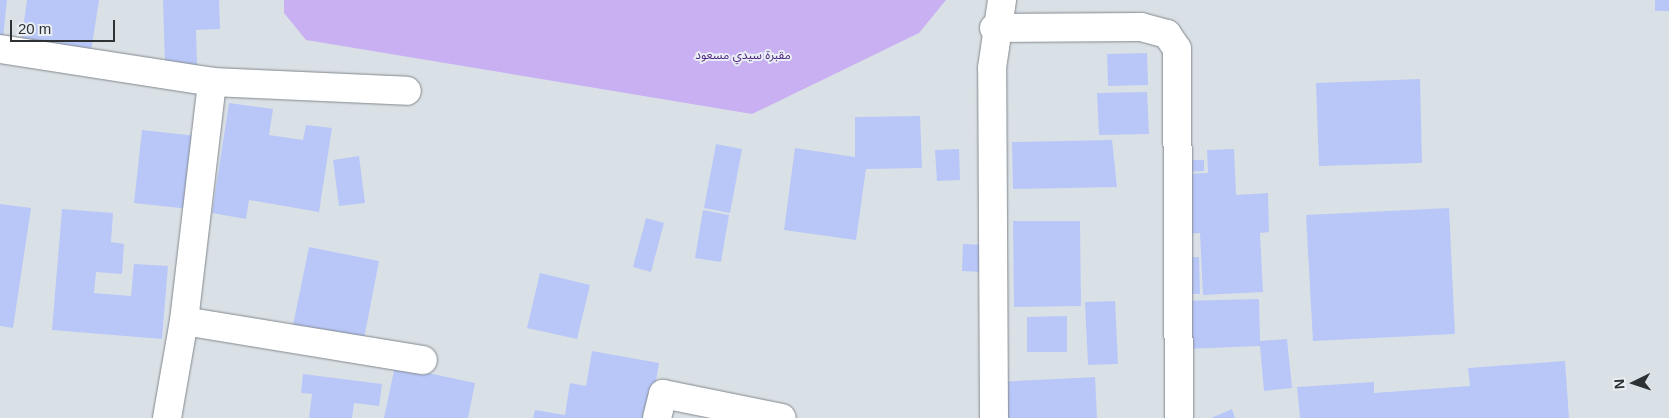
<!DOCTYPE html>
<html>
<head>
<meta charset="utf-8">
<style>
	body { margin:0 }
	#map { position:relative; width:1669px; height:418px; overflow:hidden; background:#dae1e6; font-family:Arial,"Noto Sans Arabic",sans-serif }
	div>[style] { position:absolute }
	.green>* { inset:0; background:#c8b0f2 }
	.building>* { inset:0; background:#b8c7f7 }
	.roads { filter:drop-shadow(0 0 1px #82888d) drop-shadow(0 0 1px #82888d) }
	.minor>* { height:28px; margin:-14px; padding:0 14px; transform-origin:14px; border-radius:14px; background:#fff }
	span { translate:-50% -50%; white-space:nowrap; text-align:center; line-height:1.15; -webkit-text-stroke:4px #e8eef4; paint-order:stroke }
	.park-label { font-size:12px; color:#502682 }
	.north { position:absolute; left:1609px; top:358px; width:50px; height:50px; -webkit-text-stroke:4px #e8eef4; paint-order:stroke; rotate:266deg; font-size:14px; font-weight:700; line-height:20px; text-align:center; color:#2e3133 }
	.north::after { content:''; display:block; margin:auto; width:18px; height:22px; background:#2e3133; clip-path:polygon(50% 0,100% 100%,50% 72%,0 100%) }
	.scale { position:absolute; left:10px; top:20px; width:105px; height:22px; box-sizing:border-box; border:2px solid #2e3133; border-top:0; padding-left:6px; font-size:15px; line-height:18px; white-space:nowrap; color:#2e3133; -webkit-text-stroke:4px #e8eef4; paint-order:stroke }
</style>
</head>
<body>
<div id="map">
	<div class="green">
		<i style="clip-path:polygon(284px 0,946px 0,919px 33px,752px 114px,306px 40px,284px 13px)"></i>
	</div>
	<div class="building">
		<i style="clip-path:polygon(0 0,7px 0,2px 47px,0 46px)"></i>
		<i style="clip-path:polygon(27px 0,99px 0,91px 52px,21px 42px)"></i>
		<i style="clip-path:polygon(163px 0,219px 0,220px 29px,196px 30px,197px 65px,165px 65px)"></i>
		<i style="clip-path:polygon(1655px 0,1669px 0,1669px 11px,1655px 11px)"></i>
		<i style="clip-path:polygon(1147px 53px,1148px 85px,1108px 86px,1107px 54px)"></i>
		<i style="clip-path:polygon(1420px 79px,1422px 163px,1319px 166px,1316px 83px)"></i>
		<i style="clip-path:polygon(1147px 92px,1149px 134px,1099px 135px,1097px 93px)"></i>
		<i style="clip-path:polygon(229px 103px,273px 109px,269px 135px,303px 140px,306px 125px,332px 128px,319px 212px,249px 200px,246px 219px,212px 213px)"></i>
		<i style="clip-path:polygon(920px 116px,922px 168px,866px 169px,856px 240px,784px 230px,795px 148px,855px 157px,855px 117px)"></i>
		<i style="clip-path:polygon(142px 130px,197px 136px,189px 209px,134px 203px)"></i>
		<i style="clip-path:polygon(1112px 140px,1117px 187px,1013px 189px,1012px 142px)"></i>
		<i style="clip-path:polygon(716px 144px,742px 149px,730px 213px,704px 208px)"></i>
		<i style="clip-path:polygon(959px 149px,960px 180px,937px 181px,935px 150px)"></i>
		<i style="clip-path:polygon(1234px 149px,1236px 195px,1268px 193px,1269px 232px,1260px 233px,1263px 292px,1203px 295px,1200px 233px,1184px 234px,1181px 174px,1208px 173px,1207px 150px)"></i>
		<i style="clip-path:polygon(359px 156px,365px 203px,339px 206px,333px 160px)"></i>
		<i style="clip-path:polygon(1184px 160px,1204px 160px,1204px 171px,1184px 172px)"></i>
		<i style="clip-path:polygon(0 204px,31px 208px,13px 328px,0 326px)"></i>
		<i style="clip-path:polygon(1449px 208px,1455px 334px,1313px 341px,1306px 215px)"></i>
		<i style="clip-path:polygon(62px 209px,113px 213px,111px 242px,124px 244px,122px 274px,96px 272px,94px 293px,131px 296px,134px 264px,168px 266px,162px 339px,52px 330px)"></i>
		<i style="clip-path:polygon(703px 210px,729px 215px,721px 262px,695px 258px)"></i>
		<i style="clip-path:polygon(646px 218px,664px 223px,651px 272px,633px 267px)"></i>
		<i style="clip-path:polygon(1013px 221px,1080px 221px,1081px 306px,1014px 307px)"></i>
		<i style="clip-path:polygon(963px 244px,983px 245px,981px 272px,962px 271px)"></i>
		<i style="clip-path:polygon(309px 247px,379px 261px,363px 344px,292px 330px)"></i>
		<i style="clip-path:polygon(1199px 257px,1200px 294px,1180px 294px,1179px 258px)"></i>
		<i style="clip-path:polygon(540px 273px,590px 285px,577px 339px,527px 328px)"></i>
		<i style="clip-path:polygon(1259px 299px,1260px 341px,1287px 339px,1292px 388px,1264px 391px,1260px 346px,1184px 349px,1182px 301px)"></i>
		<i style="clip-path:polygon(1115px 301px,1118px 364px,1088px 365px,1085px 302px)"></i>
		<i style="clip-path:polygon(1067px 316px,1067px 352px,1027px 352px,1027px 317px)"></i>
		<i style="clip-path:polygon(592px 351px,659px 363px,650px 418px,533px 418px,535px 410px,565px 415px,570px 383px,586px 386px)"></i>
		<i style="clip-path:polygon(1565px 361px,1569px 418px,1300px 418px,1297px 387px,1374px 382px,1374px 393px,1470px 386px,1468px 368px)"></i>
		<i style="clip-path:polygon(395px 366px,475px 383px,468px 418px,384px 418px)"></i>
		<i style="clip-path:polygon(303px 374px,382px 384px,379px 406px,354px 403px,352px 418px,309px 418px,312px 394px,301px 393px)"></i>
		<i style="clip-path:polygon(1095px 377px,1097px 418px,1001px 418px,999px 382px)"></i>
		<i style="clip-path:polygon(1232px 409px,1235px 418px,1211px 418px)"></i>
	</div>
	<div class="roads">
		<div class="minor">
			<i style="left:994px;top:28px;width:147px;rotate:-0.4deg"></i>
			<i style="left:1141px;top:27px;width:27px;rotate:15deg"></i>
			<i style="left:1167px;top:34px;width:18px;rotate:56deg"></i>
			<i style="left:1177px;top:49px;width:369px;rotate:89.7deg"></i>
			<i style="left:0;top:49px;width:215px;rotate:8.8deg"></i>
			<i style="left:212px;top:82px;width:195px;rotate:2.6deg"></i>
			<i style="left:184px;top:321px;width:242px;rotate:9.3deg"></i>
			<i style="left:167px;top:418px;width:98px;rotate:-80.1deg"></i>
			<i style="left:184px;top:321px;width:241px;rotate:-83.3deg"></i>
			<i style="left:657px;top:418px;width:25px;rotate:-76deg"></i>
			<i style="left:663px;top:394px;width:121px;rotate:11.4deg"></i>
			<i style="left:994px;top:418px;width:350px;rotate:-90.3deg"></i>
			<i style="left:992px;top:68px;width:69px;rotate:-81.6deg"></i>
		</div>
	</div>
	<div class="park-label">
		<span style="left:743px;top:56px">مقبرة سيدي مسعود</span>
	</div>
	<div class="north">N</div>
	<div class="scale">20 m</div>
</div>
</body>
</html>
